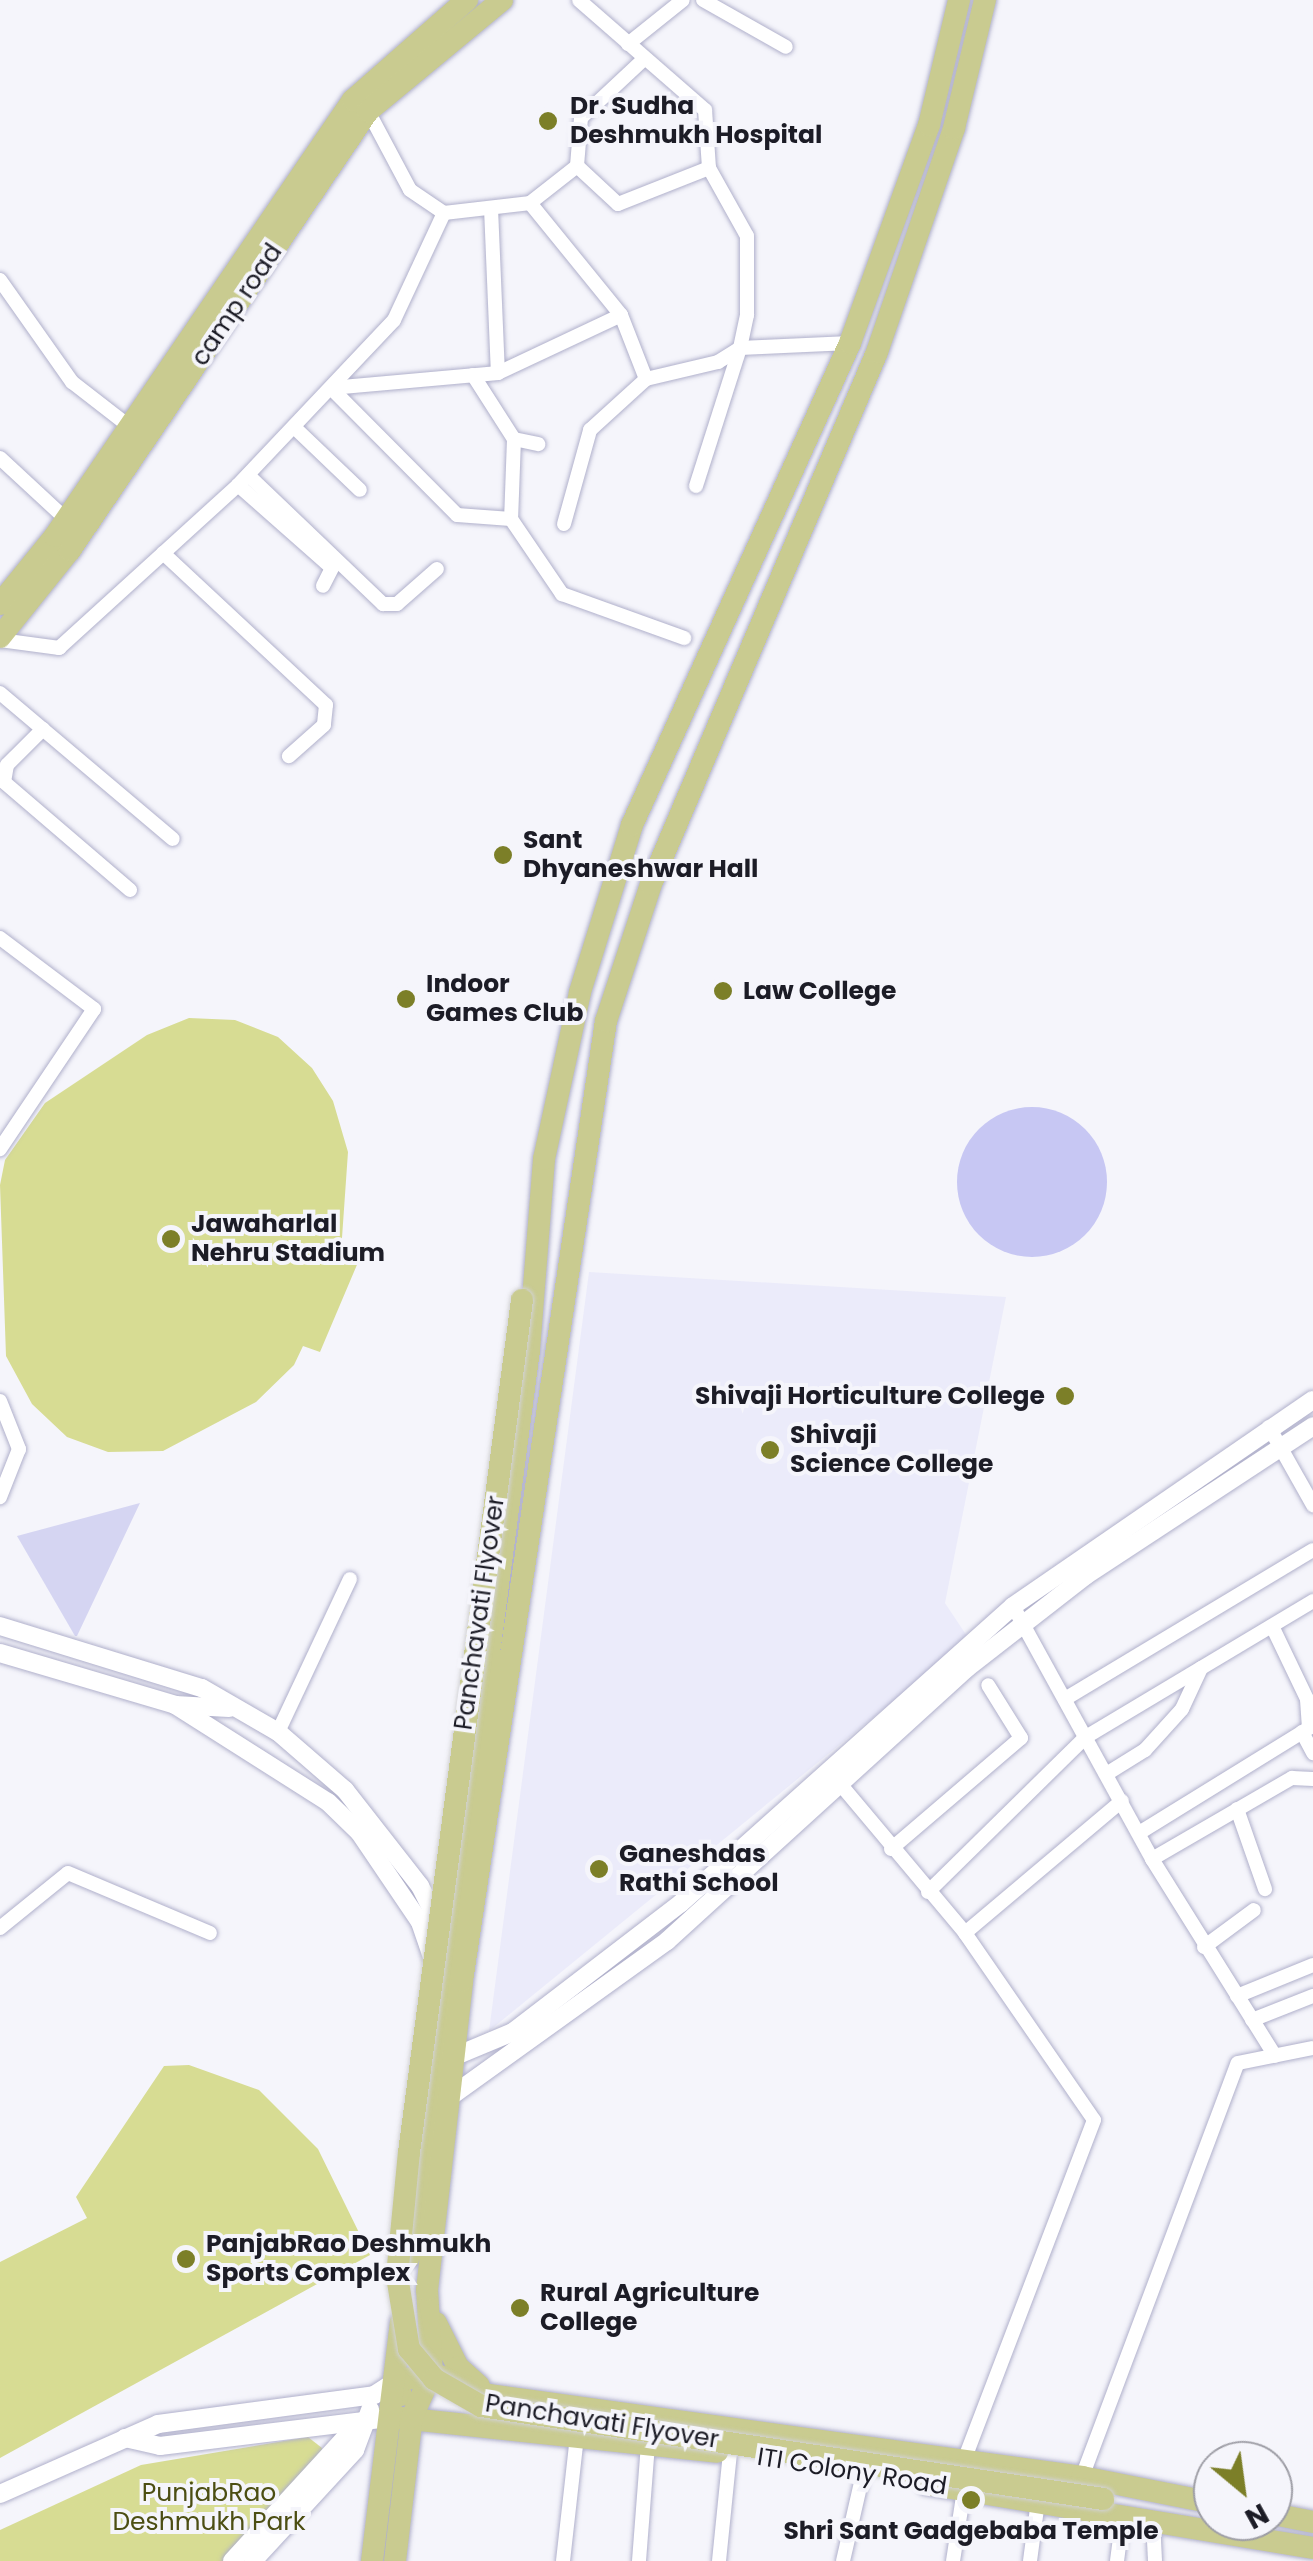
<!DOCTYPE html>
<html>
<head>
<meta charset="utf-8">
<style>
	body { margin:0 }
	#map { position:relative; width:1313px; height:2561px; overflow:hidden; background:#f5f5fb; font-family:Poppins,sans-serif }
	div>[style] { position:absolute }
	.built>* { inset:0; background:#ebebfa }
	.green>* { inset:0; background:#d7dc93 }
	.water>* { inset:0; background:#c7c7f3 }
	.round { border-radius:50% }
	.building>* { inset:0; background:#d5d5f2 }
	.roads { filter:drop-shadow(0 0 2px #b0b0cb) drop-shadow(0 0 2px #b0b0cb) }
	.minor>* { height:14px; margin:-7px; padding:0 7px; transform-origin:7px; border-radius:7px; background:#fff }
	.tertiary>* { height:18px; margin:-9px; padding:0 9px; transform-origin:9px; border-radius:9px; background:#fff }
	.primary>* { height:22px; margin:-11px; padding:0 11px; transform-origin:11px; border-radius:11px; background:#c9cb90 }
	.bridges { filter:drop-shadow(0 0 2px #d2d2d4) drop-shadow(0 0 2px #d2d2d4) }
	.primary-bridge>* { height:22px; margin:-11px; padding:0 11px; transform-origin:11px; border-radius:11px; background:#c9cb90 }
	.dots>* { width:28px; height:28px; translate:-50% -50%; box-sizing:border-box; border:5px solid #f5f5fb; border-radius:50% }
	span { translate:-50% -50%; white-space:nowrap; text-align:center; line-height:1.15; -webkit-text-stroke:8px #f5f5fb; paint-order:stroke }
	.poi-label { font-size:25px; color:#1c1c26; font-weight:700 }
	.left { translate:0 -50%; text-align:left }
	.right { translate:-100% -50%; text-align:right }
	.street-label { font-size:25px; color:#1c1c26 }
	.park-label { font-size:25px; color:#4c4e13 }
	.north { position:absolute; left:1193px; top:2441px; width:100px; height:100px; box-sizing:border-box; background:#f5f5fb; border:2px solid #9e9ea6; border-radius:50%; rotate:151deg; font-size:28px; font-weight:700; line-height:40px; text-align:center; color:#1c1c26 }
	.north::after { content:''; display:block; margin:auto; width:35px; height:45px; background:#7c7f28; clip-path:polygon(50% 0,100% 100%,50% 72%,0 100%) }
</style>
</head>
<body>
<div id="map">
	<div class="built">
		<i style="clip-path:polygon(589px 1272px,1006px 1297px,945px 1603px,969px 1639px,489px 2031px)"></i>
	</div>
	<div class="green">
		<i style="clip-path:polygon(189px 1018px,235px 1020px,278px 1037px,312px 1068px,333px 1101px,348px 1152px,341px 1252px,359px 1260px,320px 1352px,303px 1346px,294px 1365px,256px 1402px,163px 1451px,108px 1452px,67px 1437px,32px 1404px,6px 1356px,0 1185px,5px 1160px,45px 1103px,147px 1035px)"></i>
		<i style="clip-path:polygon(189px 2065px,259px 2090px,318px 2149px,370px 2255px,0 2458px,0 2262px,87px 2218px,76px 2197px,164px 2066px)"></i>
		<i style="clip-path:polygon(308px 2437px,322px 2448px,324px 2463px,237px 2561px,0 2561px,0 2530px,141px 2465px)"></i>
	</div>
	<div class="water">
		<i class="round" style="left:957px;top:1107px;width:150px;height:150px"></i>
	</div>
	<div class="building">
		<i style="clip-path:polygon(140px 1503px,77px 1636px,75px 1636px,17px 1536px)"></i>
	</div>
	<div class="roads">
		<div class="minor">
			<i style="left:703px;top:0;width:95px;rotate:29.5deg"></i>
			<i style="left:628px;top:44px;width:70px;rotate:-38.7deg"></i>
			<i style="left:644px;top:59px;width:86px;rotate:136.9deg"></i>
			<i style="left:581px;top:118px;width:48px;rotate:94.8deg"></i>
			<i style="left:577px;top:166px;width:56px;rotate:42.8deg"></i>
			<i style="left:618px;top:204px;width:98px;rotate:-21.6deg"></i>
			<i style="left:368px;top:111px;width:89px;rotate:62deg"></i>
			<i style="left:410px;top:190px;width:41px;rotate:34.1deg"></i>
			<i style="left:444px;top:213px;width:87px;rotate:-6.6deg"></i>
			<i style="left:530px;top:203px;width:60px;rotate:-38.2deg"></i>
			<i style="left:530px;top:203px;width:144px;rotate:50.9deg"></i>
			<i style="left:621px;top:315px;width:69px;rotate:68.7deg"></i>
			<i style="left:491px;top:208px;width:165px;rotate:87.6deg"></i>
			<i style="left:0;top:280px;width:125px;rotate:54.8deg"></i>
			<i style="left:72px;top:382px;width:73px;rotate:37.8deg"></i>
			<i style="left:473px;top:375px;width:76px;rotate:57.4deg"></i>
			<i style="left:514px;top:439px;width:80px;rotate:92.1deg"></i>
			<i style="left:511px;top:519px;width:91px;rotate:55.8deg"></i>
			<i style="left:562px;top:594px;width:130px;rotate:19.8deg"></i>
			<i style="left:331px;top:388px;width:168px;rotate:-5.1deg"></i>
			<i style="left:498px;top:373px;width:136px;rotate:-25.2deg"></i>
			<i style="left:331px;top:388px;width:179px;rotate:45.2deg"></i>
			<i style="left:457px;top:515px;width:54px;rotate:4.2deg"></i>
			<i style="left:294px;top:427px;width:91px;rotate:43.7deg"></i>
			<i style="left:514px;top:439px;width:25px;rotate:12deg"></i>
			<i style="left:0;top:458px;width:94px;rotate:42.8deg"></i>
			<i style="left:248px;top:475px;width:187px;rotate:43.7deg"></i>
			<i style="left:383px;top:604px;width:14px"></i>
			<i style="left:397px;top:604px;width:53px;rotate:-41.2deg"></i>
			<i style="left:238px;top:485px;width:125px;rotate:41.4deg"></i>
			<i style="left:332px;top:568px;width:20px;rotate:117deg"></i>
			<i style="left:696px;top:486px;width:145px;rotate:-72.3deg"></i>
			<i style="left:740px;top:348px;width:110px;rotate:-2.6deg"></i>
			<i style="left:564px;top:524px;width:98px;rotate:-74.5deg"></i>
			<i style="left:590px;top:430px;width:76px;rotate:-42.3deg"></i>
			<i style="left:646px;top:379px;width:74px;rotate:-13.3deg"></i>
			<i style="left:718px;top:362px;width:26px;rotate:-32deg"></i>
			<i style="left:740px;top:348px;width:34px;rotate:-78deg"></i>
			<i style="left:747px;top:315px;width:79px;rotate:-90deg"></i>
			<i style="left:747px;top:236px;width:78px;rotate:-119.2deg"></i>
			<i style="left:709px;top:168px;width:58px;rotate:-93.9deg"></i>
			<i style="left:705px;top:110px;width:167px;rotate:-138.9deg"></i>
			<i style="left:163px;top:553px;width:223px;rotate:43deg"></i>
			<i style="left:326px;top:705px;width:20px;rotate:96deg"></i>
			<i style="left:324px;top:725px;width:47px;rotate:138.5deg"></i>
			<i style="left:0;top:640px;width:60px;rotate:7.7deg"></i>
			<i style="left:59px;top:648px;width:242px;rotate:-42.3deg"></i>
			<i style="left:238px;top:485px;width:227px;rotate:-46.6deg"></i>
			<i style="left:394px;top:320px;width:118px;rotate:-65deg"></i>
			<i style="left:0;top:693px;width:226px;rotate:40.2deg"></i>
			<i style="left:43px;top:729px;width:51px;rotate:135deg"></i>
			<i style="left:7px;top:765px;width:17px;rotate:100deg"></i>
			<i style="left:4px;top:782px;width:166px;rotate:40.6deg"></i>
			<i style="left:0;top:938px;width:118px;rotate:37.1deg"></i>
			<i style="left:94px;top:1009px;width:169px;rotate:123.9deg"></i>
			<i style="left:0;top:1401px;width:52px;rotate:68.4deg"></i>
			<i style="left:19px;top:1449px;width:52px;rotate:111.6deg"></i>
			<i style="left:1269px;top:1427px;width:90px;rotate:60.6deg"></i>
			<i style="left:1013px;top:1606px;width:289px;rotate:61.2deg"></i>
			<i style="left:1152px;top:1859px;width:232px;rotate:58deg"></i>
			<i style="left:1065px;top:1699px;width:289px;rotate:-31deg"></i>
			<i style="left:278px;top:1732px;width:169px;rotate:-64.8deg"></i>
			<i style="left:1302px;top:1732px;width:24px;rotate:62deg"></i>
			<i style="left:1108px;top:1773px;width:44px;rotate:-31.9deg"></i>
			<i style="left:1145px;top:1750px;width:55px;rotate:-47.9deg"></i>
			<i style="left:1182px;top:1709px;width:45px;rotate:-65.1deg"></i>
			<i style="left:841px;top:1785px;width:193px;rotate:50deg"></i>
			<i style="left:965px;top:1933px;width:227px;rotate:55.4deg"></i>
			<i style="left:1094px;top:2120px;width:365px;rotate:110.9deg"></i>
			<i style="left:1237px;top:1809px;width:85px;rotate:70.7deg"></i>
			<i style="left:1139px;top:1833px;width:200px;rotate:-31.7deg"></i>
			<i style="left:1309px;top:1728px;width:29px;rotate:-94deg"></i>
			<i style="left:1307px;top:1699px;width:81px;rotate:-115.6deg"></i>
			<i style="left:891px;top:1849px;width:171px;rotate:-40.5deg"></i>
			<i style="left:1021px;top:1738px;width:62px;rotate:-121.9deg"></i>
			<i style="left:1152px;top:1859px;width:162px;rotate:-30.1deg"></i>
			<i style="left:1292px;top:1778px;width:21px;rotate:3deg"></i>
			<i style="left:928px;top:1892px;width:221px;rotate:-44.5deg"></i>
			<i style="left:1086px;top:1737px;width:265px;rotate:-30.9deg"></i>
			<i style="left:0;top:1928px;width:87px;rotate:-39deg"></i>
			<i style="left:68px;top:1873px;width:154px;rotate:22.9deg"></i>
			<i style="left:965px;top:1933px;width:205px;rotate:-40.1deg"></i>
			<i style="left:1204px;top:1947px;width:62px;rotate:-36.5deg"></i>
			<i style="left:1237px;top:1996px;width:82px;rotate:-22.2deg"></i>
			<i style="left:1252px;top:2020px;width:66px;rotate:-21.5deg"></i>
			<i style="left:1082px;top:2477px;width:442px;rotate:-69.4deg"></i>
			<i style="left:1238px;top:2063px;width:76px;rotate:-11.3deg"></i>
			<i style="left:1153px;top:2520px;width:41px;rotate:87.2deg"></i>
			<i style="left:563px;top:2561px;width:125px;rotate:-83.6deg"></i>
			<i style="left:639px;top:2561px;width:117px;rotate:-85.6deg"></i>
			<i style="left:719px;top:2561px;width:109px;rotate:-84.2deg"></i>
			<i style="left:843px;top:2561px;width:89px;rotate:-77.1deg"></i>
			<i style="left:953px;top:2561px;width:72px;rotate:-81.2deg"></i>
			<i style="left:1030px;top:2561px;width:61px;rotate:-82.4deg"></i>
			<i style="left:1117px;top:2561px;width:46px;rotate:-82.6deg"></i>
		</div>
		<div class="tertiary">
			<i style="left:0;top:1626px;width:211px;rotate:17.1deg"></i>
			<i style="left:202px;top:1688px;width:88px;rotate:30.1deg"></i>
			<i style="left:278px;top:1732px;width:89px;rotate:40.9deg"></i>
			<i style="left:345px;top:1790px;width:122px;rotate:52deg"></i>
			<i style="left:420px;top:1886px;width:45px;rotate:63.4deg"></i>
			<i style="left:0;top:1653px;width:183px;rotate:16.5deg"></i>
			<i style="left:175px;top:1705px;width:54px;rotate:3.2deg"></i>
			<i style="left:175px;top:1705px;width:181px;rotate:32.4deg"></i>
			<i style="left:328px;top:1802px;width:43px;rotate:44.1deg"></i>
			<i style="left:359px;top:1832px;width:109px;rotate:55.9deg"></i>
			<i style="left:420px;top:1922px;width:40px;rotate:71.1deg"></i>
			<i style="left:446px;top:2060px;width:73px;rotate:-22.7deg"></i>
			<i style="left:513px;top:2032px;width:212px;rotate:-37.5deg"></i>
			<i style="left:681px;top:1903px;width:445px;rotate:-41.8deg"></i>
			<i style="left:1013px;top:1606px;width:364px;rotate:-34.5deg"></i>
			<i style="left:443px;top:2102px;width:276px;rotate:-35.7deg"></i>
			<i style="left:667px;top:1941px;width:406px;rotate:-42.3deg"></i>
			<i style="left:967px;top:1668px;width:150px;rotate:-37.9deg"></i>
			<i style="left:1085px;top:1576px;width:273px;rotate:-33.3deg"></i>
			<i style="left:125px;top:2438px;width:36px;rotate:13deg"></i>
			<i style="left:160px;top:2446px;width:230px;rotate:-7deg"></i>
			<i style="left:0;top:2494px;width:173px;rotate:-23.9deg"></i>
			<i style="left:158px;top:2424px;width:218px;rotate:-7.6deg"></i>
			<i style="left:374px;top:2395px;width:24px;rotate:-33deg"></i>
			<i style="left:232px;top:2561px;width:175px;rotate:-47.5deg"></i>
			<i style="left:350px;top:2432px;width:12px;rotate:-9deg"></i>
			<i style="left:253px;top:2561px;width:151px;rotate:-47.4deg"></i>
			<i style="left:355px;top:2450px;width:43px;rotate:-69.4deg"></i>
		</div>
		<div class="primary">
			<i style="left:0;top:604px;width:87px;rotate:-51deg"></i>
			<i style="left:55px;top:536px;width:528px;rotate:-55.65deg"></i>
			<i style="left:353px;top:100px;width:152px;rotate:-41.3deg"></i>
			<i style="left:0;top:637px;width:112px;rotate:-51.2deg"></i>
			<i style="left:70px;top:550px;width:531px;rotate:-55.83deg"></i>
			<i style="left:368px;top:111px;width:174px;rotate:-39.6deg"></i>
			<i style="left:409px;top:2257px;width:915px;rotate:-82.46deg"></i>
			<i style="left:529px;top:1350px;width:192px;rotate:-85.5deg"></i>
			<i style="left:544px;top:1159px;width:171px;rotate:-77.8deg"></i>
			<i style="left:580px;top:992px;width:175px;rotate:-72.7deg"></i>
			<i style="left:632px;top:825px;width:529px;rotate:-65.66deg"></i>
			<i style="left:850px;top:343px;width:232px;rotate:-70.1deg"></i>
			<i style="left:929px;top:125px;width:129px;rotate:-76.5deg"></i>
			<i style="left:436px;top:2323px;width:49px;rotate:63.4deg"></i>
			<i style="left:458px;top:2367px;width:28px;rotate:42deg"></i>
			<i style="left:401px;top:2395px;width:15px;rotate:-118deg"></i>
			<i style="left:394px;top:2382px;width:39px;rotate:-13deg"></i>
			<i style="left:432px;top:2373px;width:61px;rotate:21.1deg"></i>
			<i style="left:489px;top:2395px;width:599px;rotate:7.87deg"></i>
			<i style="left:1082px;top:2477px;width:134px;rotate:11.2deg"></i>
			<i style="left:401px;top:2418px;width:318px;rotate:6.1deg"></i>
			<i style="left:927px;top:2484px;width:391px;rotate:9.4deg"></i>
			<i style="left:1273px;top:2514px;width:41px;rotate:11.3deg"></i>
			<i style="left:372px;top:2561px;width:240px;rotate:-83.1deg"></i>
			<i style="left:395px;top:2561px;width:145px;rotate:-83.3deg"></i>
			<i style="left:412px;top:2417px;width:48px;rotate:-65.6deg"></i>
			<i style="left:432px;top:2373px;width:83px;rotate:-93.4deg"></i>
			<i style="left:427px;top:2290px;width:311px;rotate:-83.5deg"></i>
			<i style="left:462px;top:1981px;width:971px;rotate:-81.47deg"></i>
			<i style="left:606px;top:1021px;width:144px;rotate:-71.8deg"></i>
			<i style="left:651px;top:884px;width:578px;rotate:-66.98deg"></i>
			<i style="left:877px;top:352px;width:237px;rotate:-71deg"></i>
			<i style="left:954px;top:128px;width:132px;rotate:-76.4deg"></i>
		</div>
	</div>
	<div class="bridges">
		<div class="primary-bridge">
			<i style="left:522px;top:1300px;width:859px;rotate:97.55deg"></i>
			<i style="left:409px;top:2152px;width:125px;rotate:95.5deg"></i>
			<i style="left:397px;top:2276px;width:74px;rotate:80.7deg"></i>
			<i style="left:409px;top:2349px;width:39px;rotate:50deg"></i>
			<i style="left:434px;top:2379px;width:54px;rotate:29.9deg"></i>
			<i style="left:481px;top:2406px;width:629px;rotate:8.5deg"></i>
		</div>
	</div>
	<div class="dots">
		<i style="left:548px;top:121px;background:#7c7f28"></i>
		<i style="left:503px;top:855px;background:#7c7f28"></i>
		<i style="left:723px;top:991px;background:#7c7f28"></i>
		<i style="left:406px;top:999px;background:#7c7f28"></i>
		<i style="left:171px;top:1239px;background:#7c7f28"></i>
		<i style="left:1065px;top:1396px;background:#7c7f28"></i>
		<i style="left:770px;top:1450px;background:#7c7f28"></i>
		<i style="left:599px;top:1869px;background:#7c7f28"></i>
		<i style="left:186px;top:2259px;background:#7c7f28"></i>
		<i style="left:520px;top:2308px;background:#7c7f28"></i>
		<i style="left:971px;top:2500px;background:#7c7f28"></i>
	</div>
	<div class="poi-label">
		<span class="left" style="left:570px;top:121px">Dr. Sudha<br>Deshmukh Hospital</span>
		<span class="left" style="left:523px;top:855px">Sant<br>Dhyaneshwar Hall</span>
		<span class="left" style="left:426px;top:999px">Indoor<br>Games Club</span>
		<span class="left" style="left:743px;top:991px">Law College</span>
		<span class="left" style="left:191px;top:1239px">Jawaharlal<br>Nehru Stadium</span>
		<span class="right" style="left:1045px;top:1396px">Shivaji Horticulture College</span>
		<span class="left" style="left:790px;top:1450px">Shivaji<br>Science College</span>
		<span class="left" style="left:619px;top:1869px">Ganeshdas<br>Rathi School</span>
		<span class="left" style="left:206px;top:2259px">PanjabRao Deshmukh<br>Sports Complex</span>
		<span class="left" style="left:540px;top:2308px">Rural Agriculture<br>College</span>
		<span style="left:971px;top:2531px">Shri Sant Gadgebaba Temple</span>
	</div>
	<div class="street-label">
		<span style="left:237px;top:305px;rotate:-56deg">camp road</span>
		<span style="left:480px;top:1613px;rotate:-82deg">Panchavati Flyover</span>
		<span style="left:602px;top:2422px;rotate:9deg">Panchavati Flyover</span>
		<span style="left:852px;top:2472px;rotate:9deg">ITI Colony Road</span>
	</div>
	<div class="park-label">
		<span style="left:209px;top:2508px">PunjabRao<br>Deshmukh Park</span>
	</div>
	<div class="north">N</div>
</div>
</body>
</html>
